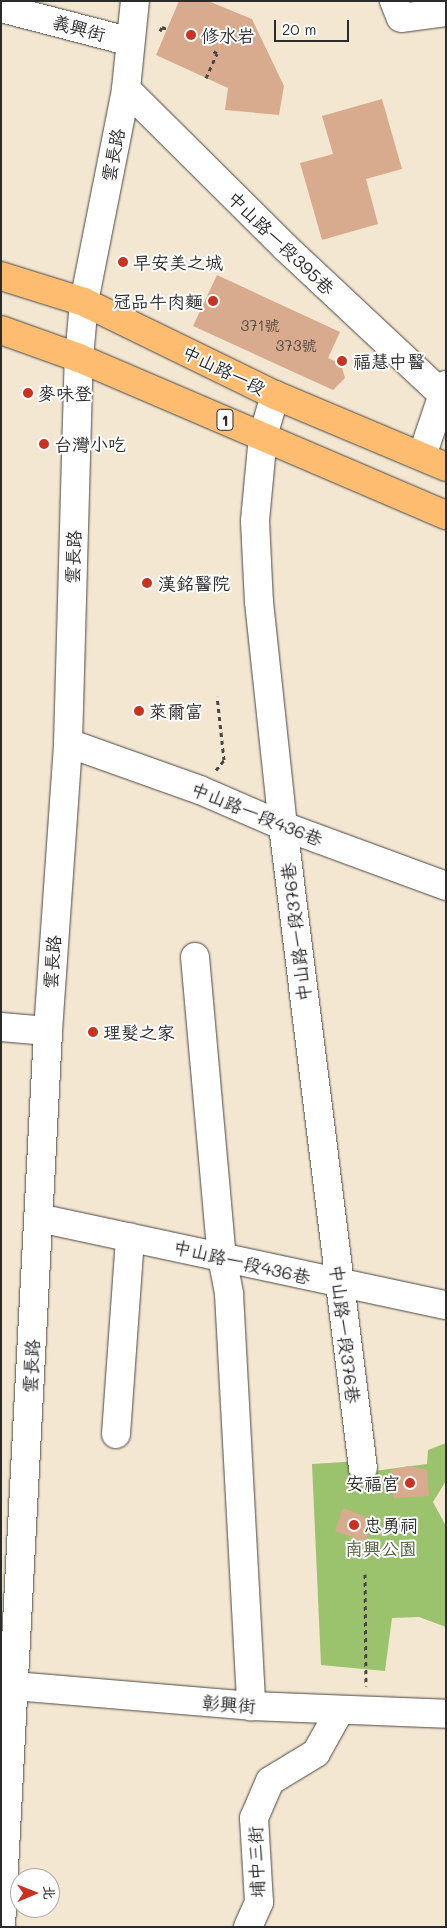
<!DOCTYPE html>
<html>
<head>
<meta charset="utf-8">
<style>
	body { margin:0 }
	#map { position:relative; width:447px; height:1928px; overflow:hidden; background:#f4e7d1; font-family:Mali,"LXGW WenKai TC",sans-serif }
	div>[style] { position:absolute }
	.green>* { inset:0; background:#9bc26d }
	.building>* { inset:0; background:#d8ab8e }
	.path>* { height:3px; margin-top:-1.5px; transform-origin:0; background:repeating-linear-gradient(90deg,#494744 0 4px,transparent 0 8px) }
	.roads { filter:drop-shadow(0 0 1px #494744) drop-shadow(0 0 1px #494744) }
	.minor>* { height:28px; margin:-14px; padding:0 14px; transform-origin:14px; border-radius:14px; background:#fff }
	.major>* { height:28px; margin:-14px; padding:0 14px; transform-origin:14px; border-radius:14px; background:#fdbc70 }
	.dots>* { width:14px; height:14px; translate:-50% -50%; box-sizing:border-box; border:2px solid #fff; border-radius:50% }
	span { translate:-50% -50%; white-space:nowrap; text-align:center; line-height:1.15; -webkit-text-stroke:4px #fff; paint-order:stroke }
	.number-label { font-size:15px; color:#564b44 }
	.number-label span { -webkit-text-stroke-width:0 }
	.shield-label span { padding:1px 4px; background:#fff; border:1px solid; border-radius:4px; -webkit-text-stroke-width:0 }
	.shield-label { font-size:16px; color:#2b2b2b; font-weight:700 }
	.street-label { font-size:18px; color:#2b2b2b }
	.poi-label { font-size:18px; color:#2b2b2b }
	.left { translate:0 -50%; text-align:left }
	.right { translate:-100% -50%; text-align:right }
	.park-label { font-size:18px; color:#526042 }
	.frame { position:absolute; inset:0; border:2px solid #2b2b2b; pointer-events:none }
	.north { position:absolute; left:10px; top:1868px; width:50px; height:50px; box-sizing:border-box; background:#fff; border:1px solid #aaa; border-radius:50%; rotate:89deg; font-size:14px; font-weight:700; line-height:20px; text-align:center; color:#2b2b2b }
	.north::after { content:''; display:block; margin:auto; width:18px; height:22px; background:#c8321e; clip-path:polygon(50% 0,100% 100%,50% 72%,0 100%) }
	.scale { position:absolute; left:274px; top:20px; width:75px; height:22px; box-sizing:border-box; border:2px solid #2b2b2b; border-top:0; padding-left:6px; font-size:15px; line-height:18px; white-space:nowrap; color:#2b2b2b; -webkit-text-stroke:4px #fff; paint-order:stroke }
</style>
</head>
<body>
<div id="map">
	<div class="green">
		<i style="clip-path:polygon(446px 1443px,446px 1481px,433px 1502px,446px 1526px,446px 1627px,419px 1617px,392px 1618px,385px 1671px,321px 1665px,312px 1464px,360px 1461px,374px 1471px,427px 1464px,428px 1450px)"></i>
	</div>
	<div class="building">
		<i style="clip-path:polygon(179px 1px,208px 1px,252px 19px,284px 86px,279px 115px,225px 110px,228px 88px,156px 55px)"></i>
		<i style="clip-path:polygon(382px 99px,402px 169px,366px 179px,378px 224px,322px 240px,300px 163px,333px 154px,322px 116px)"></i>
		<i style="clip-path:polygon(217px 275px,340px 332px,328px 358px,341px 364px,345px 378px,333px 390px,193px 326px)"></i>
		<i style="clip-path:polygon(408px 1466px,427px 1470px,429px 1496px,393px 1498px,391px 1470px)"></i>
		<i style="clip-path:polygon(343px 1508px,372px 1519px,365px 1542px,335px 1531px)"></i>
	</div>
	<div class="path">
		<i style="left:160px;top:31px;width:4px;rotate:-63deg"></i>
		<i style="left:162px;top:27px;width:5px;rotate:22deg"></i>
		<i style="left:206px;top:78px;width:27px;rotate:-66deg"></i>
		<i style="left:217px;top:53px;width:7px;rotate:-153deg"></i>
		<i style="left:216px;top:770px;width:13px;rotate:-51deg"></i>
		<i style="left:224px;top:760px;width:64px;rotate:-96.2deg"></i>
		<i style="left:365px;top:1574px;width:112px;rotate:89.5deg"></i>
	</div>
	<div class="roads">
		<div class="minor">
			<i style="left:394px;top:1px;width:18px;rotate:68deg"></i>
			<i style="left:401px;top:18px;width:45px;rotate:-7.6deg"></i>
			<i style="left:1px;top:8px;width:131px;rotate:14.6deg"></i>
			<i style="left:126px;top:89px;width:224px;rotate:44.8deg"></i>
			<i style="left:285px;top:247px;width:214px;rotate:43.1deg"></i>
			<i style="left:275px;top:395px;width:43px;rotate:106.3deg"></i>
			<i style="left:263px;top:436px;width:85px;rotate:95.4deg"></i>
			<i style="left:255px;top:521px;width:81px;rotate:87.2deg"></i>
			<i style="left:259px;top:602px;width:225px;rotate:83.9deg"></i>
			<i style="left:283px;top:826px;width:647px;rotate:82.9deg"></i>
			<i style="left:422px;top:456px;width:75px;rotate:-71.3deg"></i>
			<i style="left:68px;top:743px;width:140px;rotate:19.6deg"></i>
			<i style="left:200px;top:790px;width:90px;rotate:23.4deg"></i>
			<i style="left:283px;top:826px;width:174px;rotate:20.2deg"></i>
			<i style="left:195px;top:957px;width:301px;rotate:84.9deg"></i>
			<i style="left:222px;top:1257px;width:38px;rotate:79deg"></i>
			<i style="left:229px;top:1294px;width:413px;rotate:86.9deg"></i>
			<i style="left:1px;top:1027px;width:47px;rotate:4.9deg"></i>
			<i style="left:39px;top:1218px;width:416px;rotate:12.1deg"></i>
			<i style="left:116px;top:1434px;width:197px;rotate:-85.9deg"></i>
			<i style="left:14px;top:1686px;width:238px;rotate:4.8deg"></i>
			<i style="left:251px;top:1706px;width:195px;rotate:2.3deg"></i>
			<i style="left:1px;top:1926px;width:896px;rotate:-86.99deg"></i>
			<i style="left:48px;top:1031px;width:289px;rotate:-86deg"></i>
			<i style="left:68px;top:743px;width:385px;rotate:-88.4deg"></i>
			<i style="left:79px;top:358px;width:56px;rotate:-84.9deg"></i>
			<i style="left:84px;top:302px;width:217px;rotate:-78.8deg"></i>
			<i style="left:126px;top:89px;width:88px;rotate:-84.2deg"></i>
			<i style="left:248px;top:1927px;width:27px;rotate:-66deg"></i>
			<i style="left:259px;top:1902px;width:84px;rotate:-93.4deg"></i>
			<i style="left:254px;top:1818px;width:40px;rotate:-66.6deg"></i>
			<i style="left:270px;top:1781px;width:54px;rotate:-31.3deg"></i>
			<i style="left:316px;top:1753px;width:49px;rotate:-60.8deg"></i>
		</div>
		<div class="major">
			<i style="left:1px;top:276px;width:87px;rotate:17.4deg"></i>
			<i style="left:84px;top:302px;width:212px;rotate:26deg"></i>
			<i style="left:275px;top:395px;width:186px;rotate:22.8deg"></i>
			<i style="left:1px;top:330px;width:83px;rotate:19.7deg"></i>
			<i style="left:79px;top:358px;width:399px;rotate:23.2deg"></i>
		</div>
	</div>
	<div class="dots">
		<i style="left:191px;top:35px;background:#c8321e"></i>
		<i style="left:123px;top:262px;background:#c8321e"></i>
		<i style="left:213px;top:301px;background:#c8321e"></i>
		<i style="left:342px;top:361px;background:#c8321e"></i>
		<i style="left:28px;top:393px;background:#c8321e"></i>
		<i style="left:44px;top:444px;background:#c8321e"></i>
		<i style="left:147px;top:583px;background:#c8321e"></i>
		<i style="left:139px;top:711px;background:#c8321e"></i>
		<i style="left:93px;top:1032px;background:#c8321e"></i>
		<i style="left:410px;top:1483px;background:#c8321e"></i>
		<i style="left:354px;top:1525px;background:#c8321e"></i>
	</div>
	<div class="number-label">
		<span style="left:260px;top:326px">371號</span>
		<span style="left:296px;top:346px">373號</span>
	</div>
	<div class="shield-label">
		<span style="left:225px;top:420px">1</span>
	</div>
	<div class="street-label">
		<span style="left:79px;top:28px;rotate:15deg">義興街</span>
		<span style="left:113px;top:155px;rotate:-79deg">雲長路</span>
		<span style="left:281px;top:243px;rotate:44deg">中山路一段395巷</span>
		<span style="left:224px;top:370px;rotate:26deg">中山路一段</span>
		<span style="left:73px;top:557px;rotate:-88deg">雲長路</span>
		<span style="left:257px;top:814px;rotate:22deg">中山路一段436巷</span>
		<span style="left:296px;top:932px;rotate:-97deg">中山路一段376巷</span>
		<span style="left:52px;top:962px;rotate:-86deg">雲長路</span>
		<span style="left:242px;top:1262px;rotate:13deg">中山路一段436巷</span>
		<span style="left:345px;top:1334px;rotate:83deg">中山路一段376巷</span>
		<span style="left:31px;top:1366px;rotate:-87deg">雲長路</span>
		<span style="left:229px;top:1704px;rotate:4deg">彰興街</span>
		<span style="left:256px;top:1862px;rotate:-92deg">埔中三街</span>
	</div>
	<div class="poi-label">
		<span class="left" style="left:201px;top:35px">修水岩</span>
		<span class="left" style="left:133px;top:262px">早安美之城</span>
		<span class="right" style="left:203px;top:301px">冠品牛肉麵</span>
		<span class="left" style="left:353px;top:361px">福慧中醫</span>
		<span class="left" style="left:38px;top:393px">麥味登</span>
		<span class="left" style="left:54px;top:444px">台灣小吃</span>
		<span class="left" style="left:158px;top:583px">漢銘醫院</span>
		<span class="left" style="left:149px;top:711px">萊爾富</span>
		<span class="left" style="left:103px;top:1032px">理髮之家</span>
		<span class="right" style="left:400px;top:1483px">安福宮</span>
		<span class="left" style="left:364px;top:1525px">忠勇祠</span>
	</div>
	<div class="park-label">
		<span style="left:381px;top:1548px">南興公園</span>
	</div>
	<div class="frame"></div>
	<div class="north">北</div>
	<div class="scale">20 m</div>
</div>
</body>
</html>
